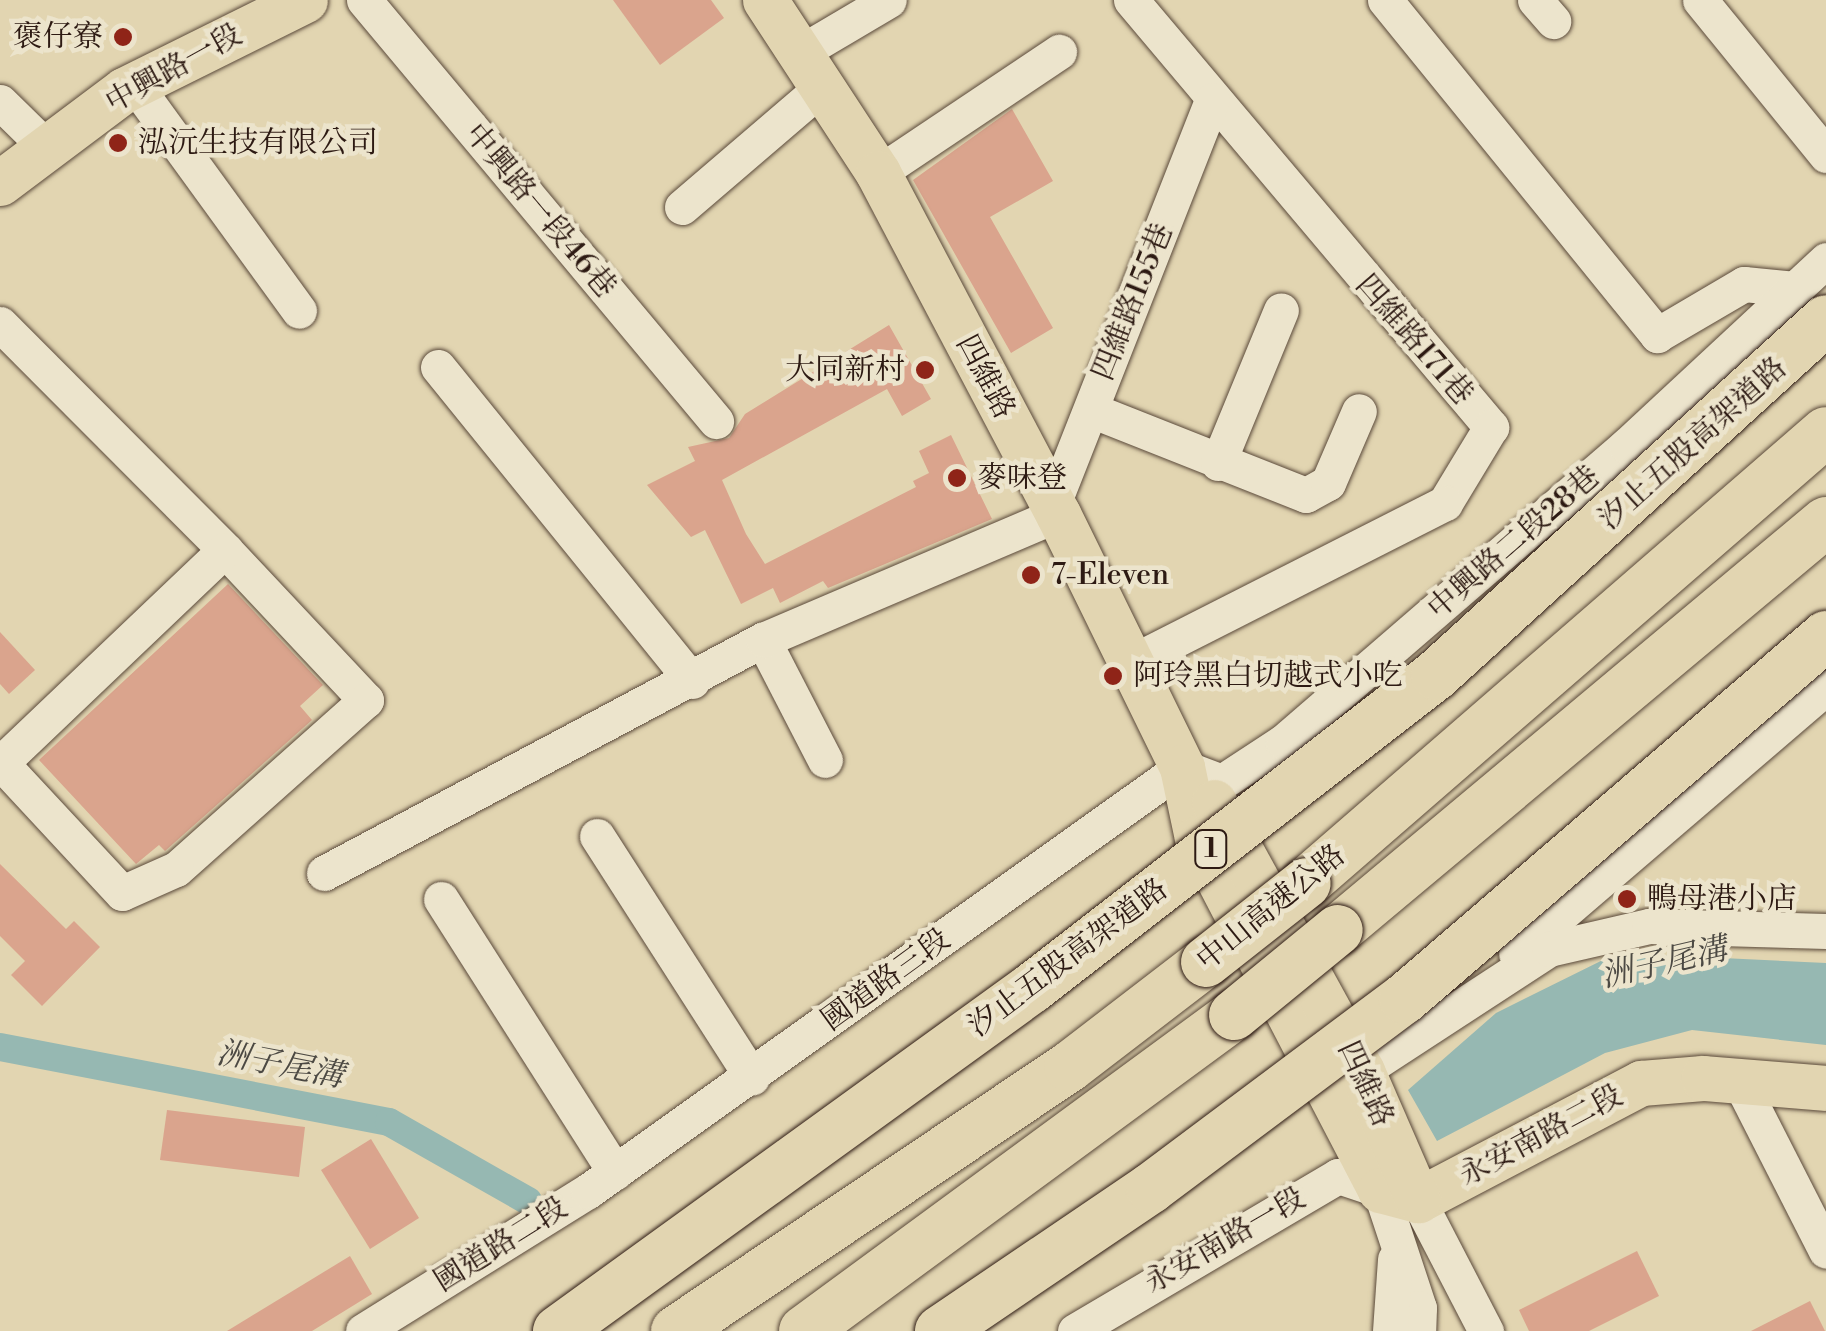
<!DOCTYPE html>
<html>
<head>
<meta charset="utf-8">
<style>
	body { margin:0 }
	#map { position:relative; width:1826px; height:1331px; overflow:hidden; background:#e2d5b1; font-family:"Libre Bodoni","Noto Serif TC",serif }
	div>[style] { position:absolute }
	.water>* { inset:0; background:#96b8b2 }
	.canal>* { height:28px; margin:-14px; padding:0 14px; transform-origin:14px; border-radius:14px; background:#96b8b2 }
	.building>* { inset:0; background:#daa48d }
	.roads { filter:drop-shadow(0 0 2px #5a493a) drop-shadow(0 0 2px #5a493a) }
	.minor>* { height:35px; margin:-17.5px; padding:0 17.5px; transform-origin:17.5px; border-radius:17.5px; background:#ece4cc }
	.major>* { height:45px; margin:-22.5px; padding:0 22.5px; transform-origin:22.5px; border-radius:22.5px; background:#e2d5b1 }
	.highway>* { height:50px; margin:-25px; padding:0 25px; transform-origin:25px; border-radius:25px; background:#e2d5b1 }
	.bridges { filter:drop-shadow(0 0 2px #2d1a13) drop-shadow(0 0 2px #2d1a13) }
	.highway-bridge>* { height:50px; margin:-25px; padding:0 25px; transform-origin:25px; border-radius:25px; background:#e2d5b1 }
	.dots>* { width:28px; height:28px; translate:-50% -50%; box-sizing:border-box; border:5px solid #ece4cc; border-radius:50% }
	span { translate:-50% -50%; white-space:nowrap; text-align:center; line-height:1.15; -webkit-text-stroke:9px #ece4cc; paint-order:stroke }
	.shield-label span { padding:2px 8px; background:#ece4cc; border:2px solid; border-radius:8px; -webkit-text-stroke-width:0 }
	.shield-label { font-size:28px; color:#2d1a13; font-weight:700 }
	.poi-label { font-size:30px; color:#2d1a13 }
	.right { translate:-100% -50%; text-align:right }
	.left { translate:0 -50%; text-align:left }
	.street-label { font-size:30px; color:#2d1a13 }
	.water-label { font-size:32px; color:#4c4943; font-style:italic }
</style>
</head>
<body>
<div id="map">
	<div class="water">
		<i style="clip-path:polygon(1617px 953px,1826px 963px,1826px 1045px,1692px 1030px,1605px 1053px,1437px 1141px,1408px 1090px,1496px 1013px)"></i>
	</div>
	<div class="canal">
		<i style="left:0;top:1047px;width:396px;rotate:10.9deg"></i>
		<i style="left:389px;top:1122px;width:160px;rotate:29.6deg"></i>
	</div>
	<div class="building">
		<i style="clip-path:polygon(613px 0,711px 0,724px 18px,660px 65px)"></i>
		<i style="clip-path:polygon(1012px 109px,1053px 181px,990px 217px,1053px 328px,1011px 353px,913px 180px)"></i>
		<i style="clip-path:polygon(889px 325px,931px 399px,902px 416px,887px 389px,722px 480px,746px 534px,765px 564px,916px 487px,913px 481px,929px 473px,919px 451px,951px 435px,992px 519px,828px 588px,823px 581px,780px 603px,773px 588px,741px 604px,705px 530px,691px 537px,647px 485px,695px 461px,688px 447px,729px 438px,745px 414px)"></i>
		<i style="clip-path:polygon(228px 584px,323px 685px,300px 706px,312px 720px,165px 851px,159px 845px,136px 864px,39px 760px)"></i>
		<i style="clip-path:polygon(0 632px,35px 670px,9px 694px,0 684px)"></i>
		<i style="clip-path:polygon(0 864px,66px 929px,74px 921px,100px 947px,42px 1006px,11px 975px,25px 961px,0 936px)"></i>
		<i style="clip-path:polygon(167px 1110px,305px 1127px,299px 1177px,160px 1160px)"></i>
		<i style="clip-path:polygon(371px 1139px,419px 1218px,370px 1249px,321px 1170px)"></i>
		<i style="clip-path:polygon(1637px 1251px,1659px 1296px,1589px 1331px,1529px 1331px,1519px 1310px)"></i>
		<i style="clip-path:polygon(350px 1256px,372px 1294px,312px 1331px,227px 1331px)"></i>
		<i style="clip-path:polygon(1810px 1301px,1825px 1331px,1751px 1331px)"></i>
	</div>
	<div class="roads">
		<div class="minor">
			<i style="left:364px;top:0;width:549px;rotate:50.1deg"></i>
			<i style="left:1131px;top:0;width:559px;rotate:49.87deg"></i>
			<i style="left:1491px;top:427px;width:89px;rotate:121.2deg"></i>
			<i style="left:1445px;top:503px;width:349px;rotate:153.1deg"></i>
			<i style="left:1385px;top:0;width:432px;rotate:50.9deg"></i>
			<i style="left:1657px;top:335px;width:101px;rotate:-30.4deg"></i>
			<i style="left:1744px;top:284px;width:51px;rotate:5.6deg"></i>
			<i style="left:1535px;top:0;width:28px;rotate:49deg"></i>
			<i style="left:1700px;top:0;width:200px;rotate:50.9deg"></i>
			<i style="left:801px;top:52px;width:102px;rotate:-30.6deg"></i>
			<i style="left:135px;top:85px;width:279px;rotate:54deg"></i>
			<i style="left:0;top:102px;width:66px;rotate:44.4deg"></i>
			<i style="left:878px;top:173px;width:218px;rotate:-33.8deg"></i>
			<i style="left:682px;top:207px;width:186px;rotate:-40.6deg"></i>
			<i style="left:0;top:324px;width:319px;rotate:45.1deg"></i>
			<i style="left:225px;top:550px;width:206px;rotate:46.8deg"></i>
			<i style="left:366px;top:700px;width:254px;rotate:138.3deg"></i>
			<i style="left:176px;top:869px;width:59px;rotate:156deg"></i>
			<i style="left:122px;top:893px;width:178px;rotate:-132.9deg"></i>
			<i style="left:1px;top:763px;width:309px;rotate:-43.6deg"></i>
			<i style="left:438px;top:367px;width:404px;rotate:51deg"></i>
			<i style="left:1091px;top:410px;width:231px;rotate:21.6deg"></i>
			<i style="left:1306px;top:495px;width:25px;rotate:-29deg"></i>
			<i style="left:1328px;top:483px;width:78px;rotate:-66.7deg"></i>
			<i style="left:1218px;top:463px;width:165px;rotate:-67.6deg"></i>
			<i style="left:1053px;top:504px;width:434px;rotate:-68.5deg"></i>
			<i style="left:763px;top:640px;width:135px;rotate:62.7deg"></i>
			<i style="left:597px;top:836px;width:287px;rotate:57.3deg"></i>
			<i style="left:324px;top:873px;width:497px;rotate:-28deg"></i>
			<i style="left:763px;top:640px;width:321px;rotate:-23.1deg"></i>
			<i style="left:441px;top:899px;width:324px;rotate:57.5deg"></i>
			<i style="left:1516px;top:953px;width:408px;rotate:-40.6deg"></i>
			<i style="left:1362px;top:1071px;width:223px;rotate:-33.1deg"></i>
			<i style="left:1549px;top:949px;width:103px;rotate:-13deg"></i>
			<i style="left:1649px;top:926px;width:177px;rotate:1.6deg"></i>
			<i style="left:1741px;top:1084px;width:187px;rotate:63deg"></i>
			<i style="left:1418px;top:1200px;width:148px;rotate:62.6deg"></i>
			<i style="left:363px;top:1331px;width:265px;rotate:-31.9deg"></i>
			<i style="left:588px;top:1191px;width:730px;rotate:-35.52deg"></i>
			<i style="left:1182px;top:767px;width:43px;rotate:20.6deg"></i>
			<i style="left:1222px;top:782px;width:73px;rotate:-33.3deg"></i>
			<i style="left:1283px;top:742px;width:453px;rotate:-40.8deg"></i>
			<i style="left:1626px;top:446px;width:273px;rotate:-42.9deg"></i>
			<i style="left:1075px;top:1331px;width:305px;rotate:-30.5deg"></i>
			<i style="left:1338px;top:1176px;width:44px;rotate:18.4deg"></i>
			<i style="left:1380px;top:1190px;width:124px;rotate:71.7deg"></i>
			<i style="left:1419px;top:1308px;width:23px;rotate:92deg"></i>
			<i style="left:1390px;top:1331px;width:72px;rotate:-86deg"></i>
		</div>
		<div class="major">
			<i style="left:765px;top:0;width:207px;rotate:56.8deg"></i>
			<i style="left:878px;top:173px;width:386px;rotate:62.2deg"></i>
			<i style="left:1058px;top:514px;width:282px;rotate:63.9deg"></i>
			<i style="left:1182px;top:767px;width:73px;rotate:78.1deg"></i>
			<i style="left:1197px;top:838px;width:397px;rotate:62.5deg"></i>
			<i style="left:1380px;top:1190px;width:39px;rotate:15deg"></i>
			<i style="left:1418px;top:1200px;width:252px;rotate:-27.7deg"></i>
			<i style="left:1641px;top:1083px;width:62px;rotate:-4.6deg"></i>
			<i style="left:1703px;top:1078px;width:123px;rotate:4.6deg"></i>
			<i style="left:0;top:183px;width:155px;rotate:-36.9deg"></i>
			<i style="left:124px;top:90px;width:202px;rotate:-26.4deg"></i>
			<i style="left:1214px;top:802px;width:307px;rotate:61.2deg"></i>
			<i style="left:1362px;top:1071px;width:141px;rotate:66.5deg"></i>
		</div>
		<div class="highway">
			<i style="left:1306px;top:883px;width:688px;rotate:-40.94deg"></i>
			<i style="left:1338px;top:930px;width:636px;rotate:-39.9deg"></i>
			<i style="left:676px;top:1331px;width:473px;rotate:-33.9deg"></i>
			<i style="left:1069px;top:1067px;width:173px;rotate:-37.5deg"></i>
			<i style="left:804px;top:1331px;width:534px;rotate:-36.31deg"></i>
		</div>
	</div>
	<div class="bridges">
		<div class="highway-bridge">
			<i style="left:1206px;top:962px;width:127px;rotate:-38.3deg"></i>
			<i style="left:1234px;top:1015px;width:134px;rotate:-39.3deg"></i>
			<i style="left:558px;top:1331px;width:585px;rotate:-35.89deg"></i>
			<i style="left:1032px;top:988px;width:511px;rotate:-37.77deg"></i>
			<i style="left:1436px;top:675px;width:527px;rotate:-42.31deg"></i>
			<i style="left:940px;top:1331px;width:255px;rotate:-34.1deg"></i>
			<i style="left:1151px;top:1188px;width:316px;rotate:-36.8deg"></i>
			<i style="left:1404px;top:999px;width:557px;rotate:-40.7deg"></i>
		</div>
	</div>
	<div class="dots">
		<i style="left:123px;top:37px;background:#8f2418"></i>
		<i style="left:118px;top:143px;background:#8f2418"></i>
		<i style="left:925px;top:370px;background:#8f2418"></i>
		<i style="left:957px;top:478px;background:#8f2418"></i>
		<i style="left:1031px;top:575px;background:#8f2418"></i>
		<i style="left:1113px;top:676px;background:#8f2418"></i>
		<i style="left:1627px;top:899px;background:#8f2418"></i>
	</div>
	<div class="shield-label">
		<span style="left:1211px;top:849px">1</span>
	</div>
	<div class="poi-label">
		<span class="right" style="left:103px;top:37px">褒仔寮</span>
		<span class="left" style="left:138px;top:143px">泓沅生技有限公司</span>
		<span class="right" style="left:905px;top:370px">大同新村</span>
		<span class="left" style="left:977px;top:478px">麥味登</span>
		<span class="left" style="left:1051px;top:575px">7-Eleven</span>
		<span class="left" style="left:1133px;top:676px">阿玲黑白切越式小吃</span>
		<span class="left" style="left:1647px;top:899px">鴨母港小店</span>
	</div>
	<div class="street-label">
		<span style="left:174px;top:69px;rotate:-29deg">中興路一段</span>
		<span style="left:540px;top:211px;rotate:50deg">中興路一段46巷</span>
		<span style="left:1133px;top:302px;rotate:-68deg">四維路155巷</span>
		<span style="left:1414px;top:340px;rotate:49deg">四維路171巷</span>
		<span style="left:985px;top:377px;rotate:62deg">四維路</span>
		<span style="left:1693px;top:444px;rotate:-42deg">汐止五股高架道路</span>
		<span style="left:1514px;top:543px;rotate:-41deg">中興路二段28巷</span>
		<span style="left:1271px;top:908px;rotate:-39deg">中山高速公路</span>
		<span style="left:1068px;top:958px;rotate:-37deg">汐止五股高架道路</span>
		<span style="left:886px;top:980px;rotate:-36deg">國道路三段</span>
		<span style="left:1365px;top:1084px;rotate:65deg">四維路</span>
		<span style="left:1541px;top:1136px;rotate:-28deg">永安南路二段</span>
		<span style="left:1225px;top:1241px;rotate:-30deg">永安南路一段</span>
		<span style="left:501px;top:1245px;rotate:-32deg">國道路二段</span>
	</div>
	<div class="water-label">
		<span style="left:1664px;top:963px;rotate:-13deg">洲子尾溝</span>
		<span style="left:280px;top:1065px;rotate:11deg">洲子尾溝</span>
	</div>
</div>
</body>
</html>
